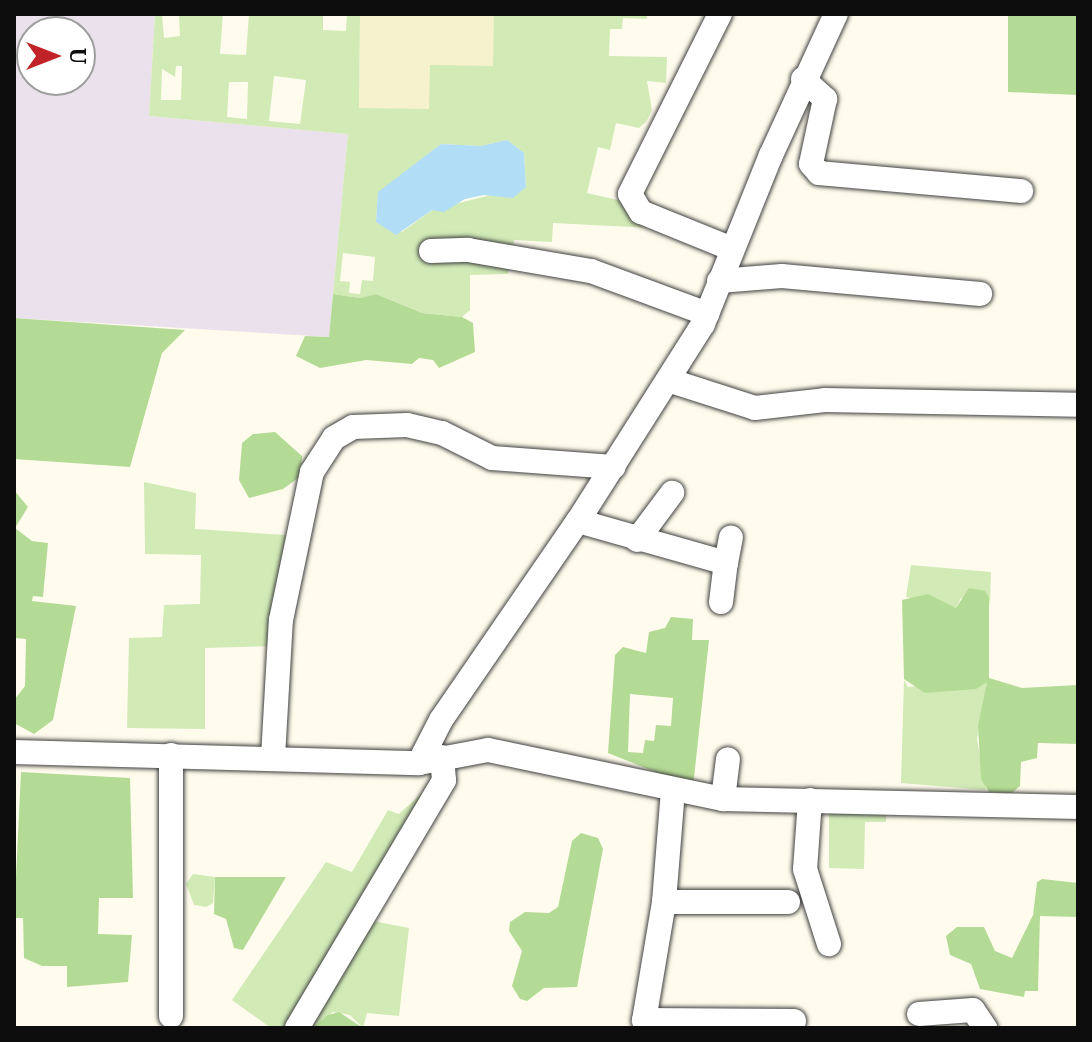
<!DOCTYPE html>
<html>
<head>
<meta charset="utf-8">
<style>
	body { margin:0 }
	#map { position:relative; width:1092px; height:1042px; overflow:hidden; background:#fffced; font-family:"IBM Plex Serif",serif }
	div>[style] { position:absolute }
	.industrial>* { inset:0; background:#ebe1ec }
	.farmland>* { inset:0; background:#f5f2cd }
	.green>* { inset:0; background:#d1eab6 }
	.forest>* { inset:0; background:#b4db95 }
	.water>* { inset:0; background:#b1ddf7 }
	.roads { filter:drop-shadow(0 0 2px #404040) drop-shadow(0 0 2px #404040) }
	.minor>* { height:24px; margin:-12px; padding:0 12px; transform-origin:12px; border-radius:12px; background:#fff }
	span { translate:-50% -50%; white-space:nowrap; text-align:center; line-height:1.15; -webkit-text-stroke:8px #fff; paint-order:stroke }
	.frame { position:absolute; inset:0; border:16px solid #0d0d0d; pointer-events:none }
	.north { position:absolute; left:16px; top:16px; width:80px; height:80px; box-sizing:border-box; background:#fff; border:2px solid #9e9e9e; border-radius:50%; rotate:90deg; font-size:22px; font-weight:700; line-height:32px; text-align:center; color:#0d0d0d }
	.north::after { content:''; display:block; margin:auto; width:28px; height:36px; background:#c02228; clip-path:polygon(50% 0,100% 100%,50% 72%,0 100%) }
</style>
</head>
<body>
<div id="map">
	<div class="industrial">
		<i style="clip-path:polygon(evenodd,14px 14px,155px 14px,149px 116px,348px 134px,329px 337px,14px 318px,14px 14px,32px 32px,80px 32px,80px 80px,32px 80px,32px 32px)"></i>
	</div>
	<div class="farmland">
		<i style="clip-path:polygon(360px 14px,494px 14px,494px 66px,429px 109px,359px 109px)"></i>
	</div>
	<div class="green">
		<i style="clip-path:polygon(evenodd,155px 14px,162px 14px,164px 38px,180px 36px,179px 16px,223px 14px,220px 54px,246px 55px,249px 14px,323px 14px,323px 30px,346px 31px,347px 14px,360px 14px,359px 108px,429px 109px,430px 65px,493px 66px,494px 14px,647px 14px,647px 19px,623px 18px,622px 29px,610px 29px,609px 56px,667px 57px,666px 83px,647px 81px,652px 110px,646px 122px,639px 128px,616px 123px,610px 150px,598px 147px,587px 193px,622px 201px,651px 228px,553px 223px,552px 242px,514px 240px,508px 274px,470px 275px,470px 310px,462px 317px,422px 313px,376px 294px,360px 298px,333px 294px,348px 134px,149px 116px,155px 14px,176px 66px,182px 66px,181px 100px,161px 100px,162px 69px,175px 77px,176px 66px,155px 14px,274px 76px,306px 80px,300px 124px,269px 121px,274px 76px,155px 14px,229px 82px,248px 82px,247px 119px,227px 117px,229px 82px,155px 14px,507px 140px,524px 153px,526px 186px,432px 210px,402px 232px,376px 222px,378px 193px,441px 144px,481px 146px,507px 140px,155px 14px,343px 253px,375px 257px,373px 281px,362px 280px,360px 294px,349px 293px,350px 282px,340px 281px,343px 253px)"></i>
		<i style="clip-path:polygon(144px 482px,196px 493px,195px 529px,286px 535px,270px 646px,205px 648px,205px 729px,127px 728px,129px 638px,162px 637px,164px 605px,200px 604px,201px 555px,145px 554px)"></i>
		<i style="clip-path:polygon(911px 565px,991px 572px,990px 606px,989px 598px,961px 598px,956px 608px,906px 597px)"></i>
		<i style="clip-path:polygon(988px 678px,977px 739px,986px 790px,901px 783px,904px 680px,908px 687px)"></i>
		<i style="clip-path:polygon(431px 785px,439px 792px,285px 1028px,271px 1028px,232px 1000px,326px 862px,352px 872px,388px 810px,399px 814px)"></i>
		<i style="clip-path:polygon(829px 807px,886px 807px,886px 822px,865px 822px,864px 869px,829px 868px)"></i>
		<i style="clip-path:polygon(193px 874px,215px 877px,213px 903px,206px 907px,194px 905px,186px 884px)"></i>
		<i style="clip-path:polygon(373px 921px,409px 928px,399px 1016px,367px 1013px,363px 1028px,350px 1015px,333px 1012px,311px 1028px)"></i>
	</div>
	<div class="forest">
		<i style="clip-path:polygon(1008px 14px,1078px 14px,1078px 95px,1008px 92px)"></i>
		<i style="clip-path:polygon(333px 294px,360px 298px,376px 294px,422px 313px,462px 317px,473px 323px,475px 352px,439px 368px,433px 360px,419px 358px,412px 364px,366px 360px,320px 368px,296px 356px,305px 336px,329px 337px)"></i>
		<i style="clip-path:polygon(14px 318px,185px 330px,162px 353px,130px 467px,14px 459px)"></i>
		<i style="clip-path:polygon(275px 432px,302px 456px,301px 476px,283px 489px,249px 498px,239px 480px,242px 443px,253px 434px)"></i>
		<i style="clip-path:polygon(14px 490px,28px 507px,15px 528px,32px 541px,48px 543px,43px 597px,33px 596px,32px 601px,76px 606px,53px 720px,34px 734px,14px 723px,14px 700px,25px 686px,26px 639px,14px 638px)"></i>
		<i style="clip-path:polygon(969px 588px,985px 591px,989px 598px,989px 678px,1022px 688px,1078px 685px,1078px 744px,1038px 743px,1037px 758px,1021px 762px,1020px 786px,1012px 793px,989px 792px,981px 779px,978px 726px,987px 682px,976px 689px,925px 693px,904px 679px,902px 600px,928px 594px,956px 608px)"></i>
		<i style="clip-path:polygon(evenodd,671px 617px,693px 619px,692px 640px,709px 640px,693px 787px,608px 753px,615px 655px,623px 647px,646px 653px,649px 632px,665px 628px,671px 617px,630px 694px,673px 698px,671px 726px,656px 725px,654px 741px,645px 740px,643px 753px,628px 752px,630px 694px)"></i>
		<i style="clip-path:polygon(21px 772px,130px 778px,133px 898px,99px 898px,98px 934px,132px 935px,128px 982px,67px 987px,67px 966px,42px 966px,24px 958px,23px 918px,14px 918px)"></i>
		<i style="clip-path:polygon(581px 833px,598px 838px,603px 849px,577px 987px,544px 988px,527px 1001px,520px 999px,512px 986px,522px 951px,509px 931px,510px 922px,525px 912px,549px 913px,558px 907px,572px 841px)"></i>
		<i style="clip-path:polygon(215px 877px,286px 877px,243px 950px,234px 948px,226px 919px,214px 914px)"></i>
		<i style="clip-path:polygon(1042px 879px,1078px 883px,1078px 917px,1040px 916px,1038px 991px,1025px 991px,1024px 997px,980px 989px,971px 964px,950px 955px,946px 936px,957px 927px,984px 927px,995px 951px,1012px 958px,1033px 915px,1037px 882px)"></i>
		<i style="clip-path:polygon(339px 1012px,363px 1028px,312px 1028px,328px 1015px)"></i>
	</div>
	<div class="water">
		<i style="clip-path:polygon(507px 140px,524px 153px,526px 187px,513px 198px,484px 195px,465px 199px,444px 212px,432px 210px,396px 235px,376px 222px,378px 192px,441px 144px,481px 146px)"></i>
	</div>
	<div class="roads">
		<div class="minor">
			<i style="left:720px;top:14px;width:201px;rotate:116.6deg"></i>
			<i style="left:630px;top:194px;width:21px;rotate:59deg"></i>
			<i style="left:641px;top:212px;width:98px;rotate:22.1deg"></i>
			<i style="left:803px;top:79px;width:30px;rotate:42deg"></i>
			<i style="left:825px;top:99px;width:66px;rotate:102.2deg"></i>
			<i style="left:811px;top:164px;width:12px;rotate:48deg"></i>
			<i style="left:819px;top:173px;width:203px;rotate:5.1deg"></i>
			<i style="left:431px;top:251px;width:37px;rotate:-2deg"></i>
			<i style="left:468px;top:250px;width:125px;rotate:9.7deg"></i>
			<i style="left:591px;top:271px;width:124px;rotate:20.3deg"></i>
			<i style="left:719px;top:281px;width:63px;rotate:-4.5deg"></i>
			<i style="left:782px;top:276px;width:199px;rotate:5.2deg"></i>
			<i style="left:671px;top:381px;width:88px;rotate:17.8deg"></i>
			<i style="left:755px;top:408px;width:70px;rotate:-6.5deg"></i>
			<i style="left:825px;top:400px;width:253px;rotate:1.1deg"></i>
			<i style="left:578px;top:521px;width:154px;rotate:15.8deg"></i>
			<i style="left:726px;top:563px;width:26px;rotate:-79deg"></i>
			<i style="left:637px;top:540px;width:59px;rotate:-53.3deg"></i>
			<i style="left:721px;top:602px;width:39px;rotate:-83deg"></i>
			<i style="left:14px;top:752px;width:405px;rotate:1.6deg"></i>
			<i style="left:419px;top:763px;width:70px;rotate:-10.7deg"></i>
			<i style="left:488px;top:750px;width:240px;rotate:11.8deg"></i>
			<i style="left:723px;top:799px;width:355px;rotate:1.3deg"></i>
			<i style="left:171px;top:755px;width:261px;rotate:90deg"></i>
			<i style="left:273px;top:757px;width:137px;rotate:-86.7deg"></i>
			<i style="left:281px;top:620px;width:151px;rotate:-78.2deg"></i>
			<i style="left:312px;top:472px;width:40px;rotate:-57.1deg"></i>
			<i style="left:334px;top:438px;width:22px;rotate:-30deg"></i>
			<i style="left:353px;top:427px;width:54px;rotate:-2.1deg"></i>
			<i style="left:407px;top:425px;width:36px;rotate:13deg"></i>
			<i style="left:442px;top:433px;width:56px;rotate:26.6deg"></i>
			<i style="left:492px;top:458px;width:122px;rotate:4.2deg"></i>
			<i style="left:419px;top:763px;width:48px;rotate:-62.9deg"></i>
			<i style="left:441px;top:720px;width:242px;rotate:-55.5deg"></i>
			<i style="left:578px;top:521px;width:233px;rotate:-57.6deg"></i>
			<i style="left:703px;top:324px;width:182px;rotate:-68.1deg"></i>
			<i style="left:771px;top:155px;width:155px;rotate:-65.3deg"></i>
			<i style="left:673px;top:790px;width:112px;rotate:94.6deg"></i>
			<i style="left:664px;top:902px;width:124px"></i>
			<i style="left:723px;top:799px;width:40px;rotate:-82.9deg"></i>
			<i style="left:810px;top:800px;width:69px;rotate:94.1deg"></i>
			<i style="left:805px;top:869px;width:79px;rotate:72.3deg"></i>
			<i style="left:664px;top:902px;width:120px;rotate:99.6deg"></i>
			<i style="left:644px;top:1020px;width:150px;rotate:0.4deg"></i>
			<i style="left:919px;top:1014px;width:54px;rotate:-4.2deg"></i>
			<i style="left:973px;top:1010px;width:22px;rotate:56deg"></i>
			<i style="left:297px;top:1028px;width:288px;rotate:-59.3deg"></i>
			<i style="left:444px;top:780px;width:23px;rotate:-95deg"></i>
		</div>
	</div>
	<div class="frame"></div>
	<div class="north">U</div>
</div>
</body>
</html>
